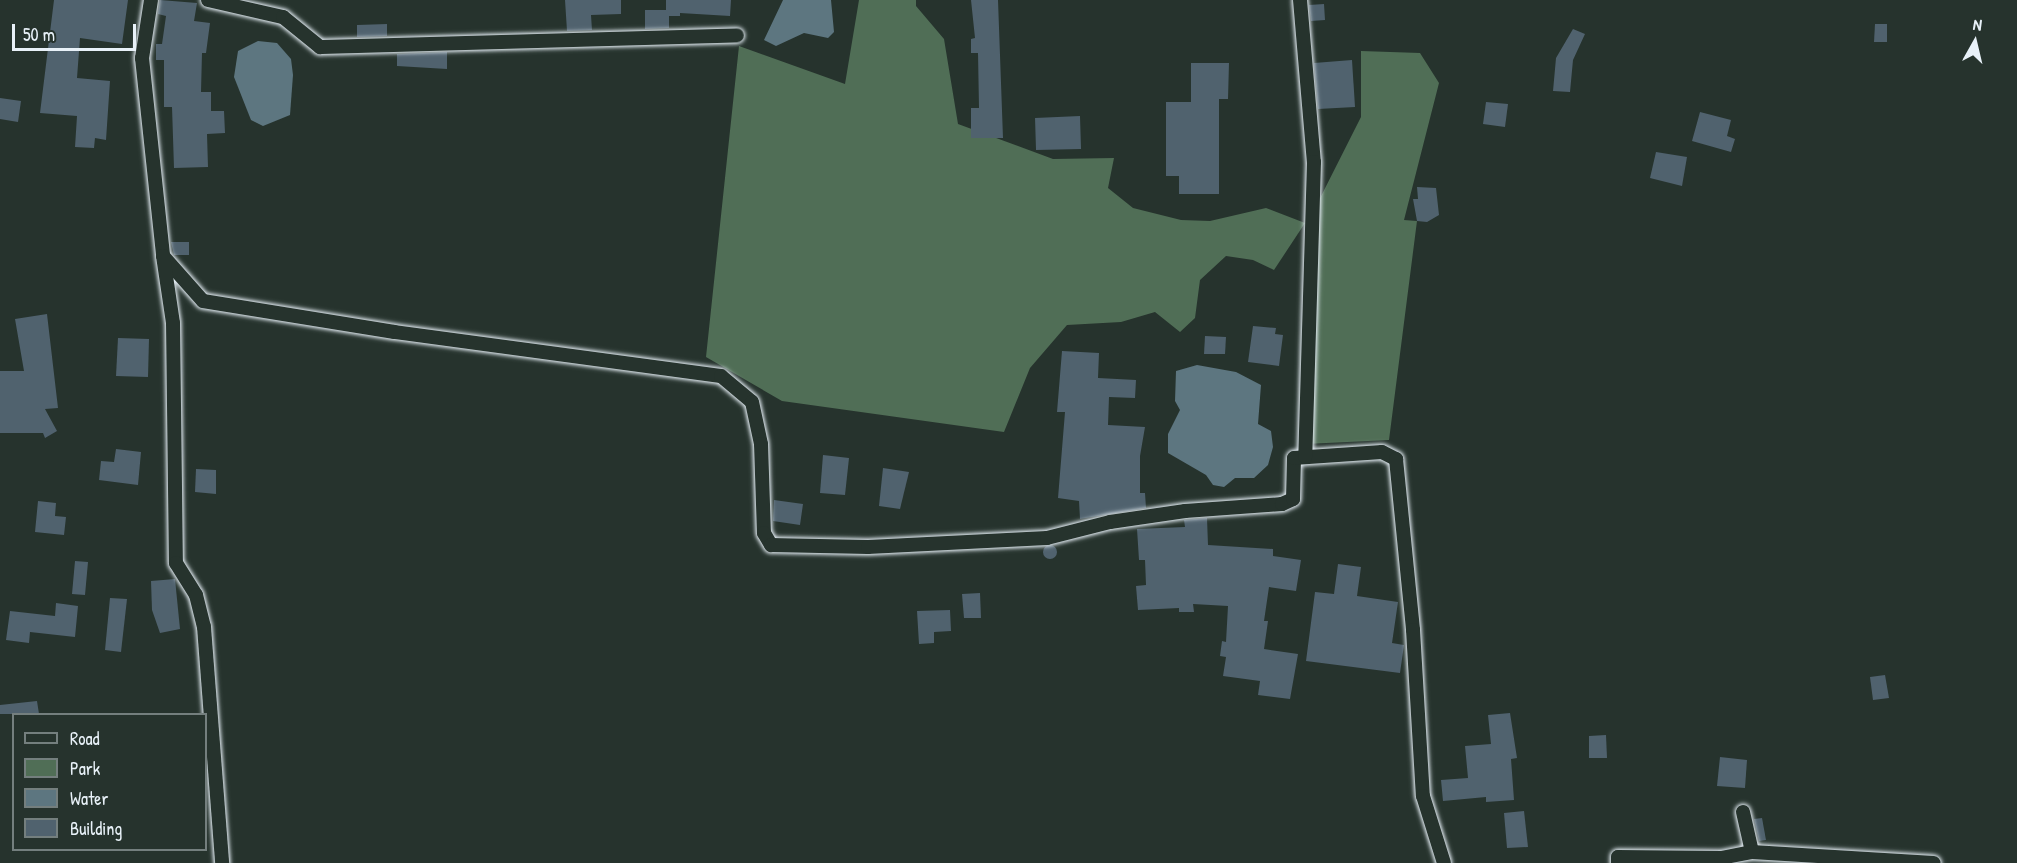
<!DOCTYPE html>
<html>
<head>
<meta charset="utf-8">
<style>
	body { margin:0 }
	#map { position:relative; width:2017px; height:863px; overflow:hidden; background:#26332d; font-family:"Patrick Hand",sans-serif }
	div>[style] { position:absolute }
	.green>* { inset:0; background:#506e56 }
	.water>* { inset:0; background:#5d7680 }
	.building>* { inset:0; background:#50626e }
	.round { border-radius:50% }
	.roads { filter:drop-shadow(0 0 2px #e8f1f8) drop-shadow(0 0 2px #e8f1f8) }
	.minor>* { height:14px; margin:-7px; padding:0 7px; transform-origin:7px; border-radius:7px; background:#26332d }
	span { translate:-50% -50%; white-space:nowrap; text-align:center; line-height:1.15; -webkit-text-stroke:4.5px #26332d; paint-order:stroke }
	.legend { position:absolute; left:12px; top:713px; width:195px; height:138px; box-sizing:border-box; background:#26332d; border:2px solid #747f7e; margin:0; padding:8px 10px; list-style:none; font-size:18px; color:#e8f1f8 }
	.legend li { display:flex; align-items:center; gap:12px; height:30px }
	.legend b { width:30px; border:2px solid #747f7e }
	.north { position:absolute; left:1945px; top:12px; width:60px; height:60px; -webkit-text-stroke:4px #26332d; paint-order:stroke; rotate:8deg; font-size:16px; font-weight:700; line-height:24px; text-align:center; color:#e8f1f8 }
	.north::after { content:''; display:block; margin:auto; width:21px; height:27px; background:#e8f1f8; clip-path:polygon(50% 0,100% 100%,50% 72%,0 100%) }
	.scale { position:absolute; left:12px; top:24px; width:124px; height:27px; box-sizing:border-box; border:3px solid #e8f1f8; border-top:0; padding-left:8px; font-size:18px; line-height:21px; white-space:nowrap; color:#e8f1f8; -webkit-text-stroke:4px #26332d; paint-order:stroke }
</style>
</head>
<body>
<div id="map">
	<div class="green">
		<i style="clip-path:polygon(859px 0,916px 0,916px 6px,944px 39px,958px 124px,1053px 159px,1114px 158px,1108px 188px,1133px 208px,1181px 220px,1210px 221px,1266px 208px,1305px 223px,1274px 270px,1253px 260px,1226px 256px,1200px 280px,1195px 318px,1180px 332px,1155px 312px,1121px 322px,1067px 325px,1030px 368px,1004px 432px,782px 401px,706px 357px,739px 46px,845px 84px)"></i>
		<i style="clip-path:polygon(1361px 51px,1420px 53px,1439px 83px,1404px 220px,1417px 221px,1389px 440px,1305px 444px,1311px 216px,1361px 117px)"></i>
	</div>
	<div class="water">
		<i style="clip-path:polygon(783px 0,831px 0,834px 32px,828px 38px,804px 33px,776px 46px,764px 40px)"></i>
		<i style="clip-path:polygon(258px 41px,277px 43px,291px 59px,293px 75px,290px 115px,263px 126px,251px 120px,234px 77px,238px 51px)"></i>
		<i style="clip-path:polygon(1197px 365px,1236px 372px,1261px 385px,1258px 424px,1271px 431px,1273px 447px,1268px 465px,1254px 478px,1235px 478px,1224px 487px,1213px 485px,1206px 475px,1168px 453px,1168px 434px,1180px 410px,1175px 401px,1176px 371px)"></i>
	</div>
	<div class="building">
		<i style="clip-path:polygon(54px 0,128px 0,122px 44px,80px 38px,77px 78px,110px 81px,106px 140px,95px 138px,94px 148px,75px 147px,77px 116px,40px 113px)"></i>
		<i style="clip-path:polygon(160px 0,197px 3px,194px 21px,210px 23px,206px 53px,202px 53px,201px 92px,211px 92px,211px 111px,224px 111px,225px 133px,207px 134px,208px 167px,174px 168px,172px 107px,164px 107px,164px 60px,156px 60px,156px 44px,162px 44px,166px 16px,158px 14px)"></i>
		<i style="clip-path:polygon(565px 0,621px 0,621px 14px,591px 15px,592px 30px,567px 31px)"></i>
		<i style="clip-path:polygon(666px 0,731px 0,730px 16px,680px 13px,680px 16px,669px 16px,669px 28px,645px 29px,645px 10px,666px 10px)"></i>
		<i style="clip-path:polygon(971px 0,998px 0,1003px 138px,971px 138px,971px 108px,979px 108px,978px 53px,971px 53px,971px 39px,975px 38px)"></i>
		<i style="clip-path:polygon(1324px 4px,1325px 20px,1311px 21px,1309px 5px)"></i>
		<i style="clip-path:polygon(387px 24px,387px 36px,357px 37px,357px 25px)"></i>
		<i style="clip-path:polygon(1875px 24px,1887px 24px,1887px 42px,1874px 42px)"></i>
		<i style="clip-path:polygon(1573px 29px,1585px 34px,1573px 60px,1570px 92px,1553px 91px,1556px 58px)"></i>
		<i style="clip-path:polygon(447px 52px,447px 69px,397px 66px,397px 54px)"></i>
		<i style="clip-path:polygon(1352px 60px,1355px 107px,1318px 109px,1314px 63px)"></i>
		<i style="clip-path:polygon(1191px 63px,1229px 63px,1228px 99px,1219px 99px,1219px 194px,1179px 194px,1179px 176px,1166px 176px,1166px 102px,1191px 102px)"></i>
		<i style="clip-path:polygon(0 98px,21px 101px,18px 122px,0 119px)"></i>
		<i style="clip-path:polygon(1486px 102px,1508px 104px,1505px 127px,1483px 124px)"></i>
		<i style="clip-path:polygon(1700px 112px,1731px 120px,1727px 136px,1735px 139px,1731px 152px,1692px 141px)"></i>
		<i style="clip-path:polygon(1080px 116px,1081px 149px,1036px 150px,1035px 118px)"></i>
		<i style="clip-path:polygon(1656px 152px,1687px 157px,1682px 186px,1650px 178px)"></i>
		<i style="clip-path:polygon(1417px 187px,1436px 188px,1439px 215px,1427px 222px,1417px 221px,1413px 199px,1418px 199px)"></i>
		<i style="clip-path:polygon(171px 242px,189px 242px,189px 255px,174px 255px)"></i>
		<i style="clip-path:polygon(47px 314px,58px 408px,45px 409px,57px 431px,45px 438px,43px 433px,0 433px,0 371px,24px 371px,15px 319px)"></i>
		<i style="clip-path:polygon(1253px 326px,1276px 328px,1275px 334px,1283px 335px,1279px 366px,1248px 362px)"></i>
		<i style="clip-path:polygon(1205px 336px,1226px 337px,1225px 354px,1204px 354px)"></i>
		<i style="clip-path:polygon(118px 338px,149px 339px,148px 377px,116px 376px)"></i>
		<i style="clip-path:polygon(1062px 351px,1099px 353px,1098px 378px,1136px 380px,1135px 398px,1109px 397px,1108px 425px,1145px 427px,1140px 456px,1140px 493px,1145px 493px,1146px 508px,1080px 519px,1079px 501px,1058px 498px,1065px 412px,1057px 412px)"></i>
		<i style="clip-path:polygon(116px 449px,141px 452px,138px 485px,99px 480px,101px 461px,114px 462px)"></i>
		<i style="clip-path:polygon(823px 455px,849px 458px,845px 495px,820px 493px)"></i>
		<i style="clip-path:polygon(883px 468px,909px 472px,900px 509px,879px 506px)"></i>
		<i style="clip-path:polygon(196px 469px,216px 470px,216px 494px,195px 492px)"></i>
		<i style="clip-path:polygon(774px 500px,803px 504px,800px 525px,773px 521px)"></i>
		<i style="clip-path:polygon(38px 501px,56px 503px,55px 516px,66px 517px,64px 535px,35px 532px)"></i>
		<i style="clip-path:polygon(1207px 518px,1208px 545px,1273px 549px,1273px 556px,1301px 560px,1296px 591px,1269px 587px,1264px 621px,1268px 621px,1264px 649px,1298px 654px,1290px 699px,1258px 695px,1260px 681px,1223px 676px,1226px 657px,1220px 656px,1222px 641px,1226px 642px,1228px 606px,1193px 604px,1194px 612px,1179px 612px,1179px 608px,1138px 610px,1136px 586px,1146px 585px,1145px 560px,1139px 560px,1137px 529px,1185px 527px,1184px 520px)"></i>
		<i class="round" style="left:1043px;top:545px;width:14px;height:14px"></i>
		<i style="clip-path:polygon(75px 561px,88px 562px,85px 595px,72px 594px)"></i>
		<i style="clip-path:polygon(1338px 564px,1361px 567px,1357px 596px,1398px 602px,1392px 643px,1404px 645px,1400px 673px,1306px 661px,1315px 592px,1334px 594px)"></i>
		<i style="clip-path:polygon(175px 579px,180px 629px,160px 633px,152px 610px,151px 581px)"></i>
		<i style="clip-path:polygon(980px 593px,981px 618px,964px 618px,962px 594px)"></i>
		<i style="clip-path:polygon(110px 598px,127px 599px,121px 652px,105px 650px)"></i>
		<i style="clip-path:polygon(56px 603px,78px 606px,75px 637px,30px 632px,29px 643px,6px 640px,10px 611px,55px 616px)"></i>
		<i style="clip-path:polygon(950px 610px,951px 631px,934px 632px,934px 643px,919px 644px,917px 611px)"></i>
		<i style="clip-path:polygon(1885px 675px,1889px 698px,1873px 700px,1870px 677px)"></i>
		<i style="clip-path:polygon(37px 701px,39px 714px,0 714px,0 705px)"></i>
		<i style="clip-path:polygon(1510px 713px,1517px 758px,1511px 759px,1514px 800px,1486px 802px,1486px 797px,1443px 801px,1441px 780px,1468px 778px,1465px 746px,1491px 744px,1488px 715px)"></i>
		<i style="clip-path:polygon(1606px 735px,1607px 758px,1589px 758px,1589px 736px)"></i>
		<i style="clip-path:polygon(1720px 757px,1747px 760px,1745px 788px,1717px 786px)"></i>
		<i style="clip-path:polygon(1524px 811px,1528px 847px,1507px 848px,1504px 813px)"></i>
		<i style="clip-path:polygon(1762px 818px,1766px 840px,1759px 841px,1754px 819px)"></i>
	</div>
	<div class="roads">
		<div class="minor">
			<i style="left:151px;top:0;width:59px;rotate:98.8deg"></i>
			<i style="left:142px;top:58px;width:199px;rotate:83.9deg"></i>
			<i style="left:163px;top:256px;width:60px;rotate:48.4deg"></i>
			<i style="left:203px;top:301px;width:194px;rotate:9.2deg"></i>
			<i style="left:395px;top:332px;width:329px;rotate:7.7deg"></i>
			<i style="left:721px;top:376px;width:40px;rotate:40deg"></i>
			<i style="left:752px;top:402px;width:43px;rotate:77.9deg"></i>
			<i style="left:761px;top:444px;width:89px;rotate:88.1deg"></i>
			<i style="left:764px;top:533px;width:14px;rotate:60deg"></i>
			<i style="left:771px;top:545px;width:97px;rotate:1.2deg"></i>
			<i style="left:868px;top:547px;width:179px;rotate:-2.9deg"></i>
			<i style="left:1047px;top:538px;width:65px;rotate:-14.3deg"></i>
			<i style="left:1110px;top:522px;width:76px;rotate:-8.3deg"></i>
			<i style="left:1185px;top:511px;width:97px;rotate:-4.1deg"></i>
			<i style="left:1282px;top:504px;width:12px;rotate:-24deg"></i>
			<i style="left:1293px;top:499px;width:41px;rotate:-88.6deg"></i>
			<i style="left:1294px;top:458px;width:88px;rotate:-3.9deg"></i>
			<i style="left:1382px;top:452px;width:16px;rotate:27deg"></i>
			<i style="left:1396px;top:459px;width:172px;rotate:84.3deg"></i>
			<i style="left:1413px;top:630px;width:166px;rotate:86.6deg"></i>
			<i style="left:1423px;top:796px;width:70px;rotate:72.6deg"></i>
			<i style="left:208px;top:0;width:77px;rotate:12.8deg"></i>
			<i style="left:283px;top:17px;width:48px;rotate:39deg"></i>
			<i style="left:320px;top:47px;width:417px;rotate:-1.6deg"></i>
			<i style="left:1300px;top:0;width:163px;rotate:85.1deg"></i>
			<i style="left:1314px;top:162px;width:295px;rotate:91.7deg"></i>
			<i style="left:163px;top:256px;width:68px;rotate:81.5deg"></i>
			<i style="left:173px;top:323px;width:240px;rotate:89.3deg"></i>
			<i style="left:176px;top:563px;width:38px;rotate:58deg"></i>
			<i style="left:196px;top:595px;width:33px;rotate:76deg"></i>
			<i style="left:204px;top:627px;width:237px;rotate:85.6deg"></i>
			<i style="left:1743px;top:812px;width:41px;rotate:77.3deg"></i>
			<i style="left:1752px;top:852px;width:182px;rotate:3.5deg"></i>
			<i style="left:1618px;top:863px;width:6px;rotate:-90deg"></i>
			<i style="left:1618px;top:857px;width:103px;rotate:0.6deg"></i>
			<i style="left:1721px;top:858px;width:32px;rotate:-11deg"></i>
		</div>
	</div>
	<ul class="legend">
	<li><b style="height:8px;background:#26332d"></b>Road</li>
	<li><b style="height:16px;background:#506e56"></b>Park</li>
	<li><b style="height:16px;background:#5d7680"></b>Water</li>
	<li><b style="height:16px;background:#50626e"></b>Building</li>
	</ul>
	<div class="north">N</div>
	<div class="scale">50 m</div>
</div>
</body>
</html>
